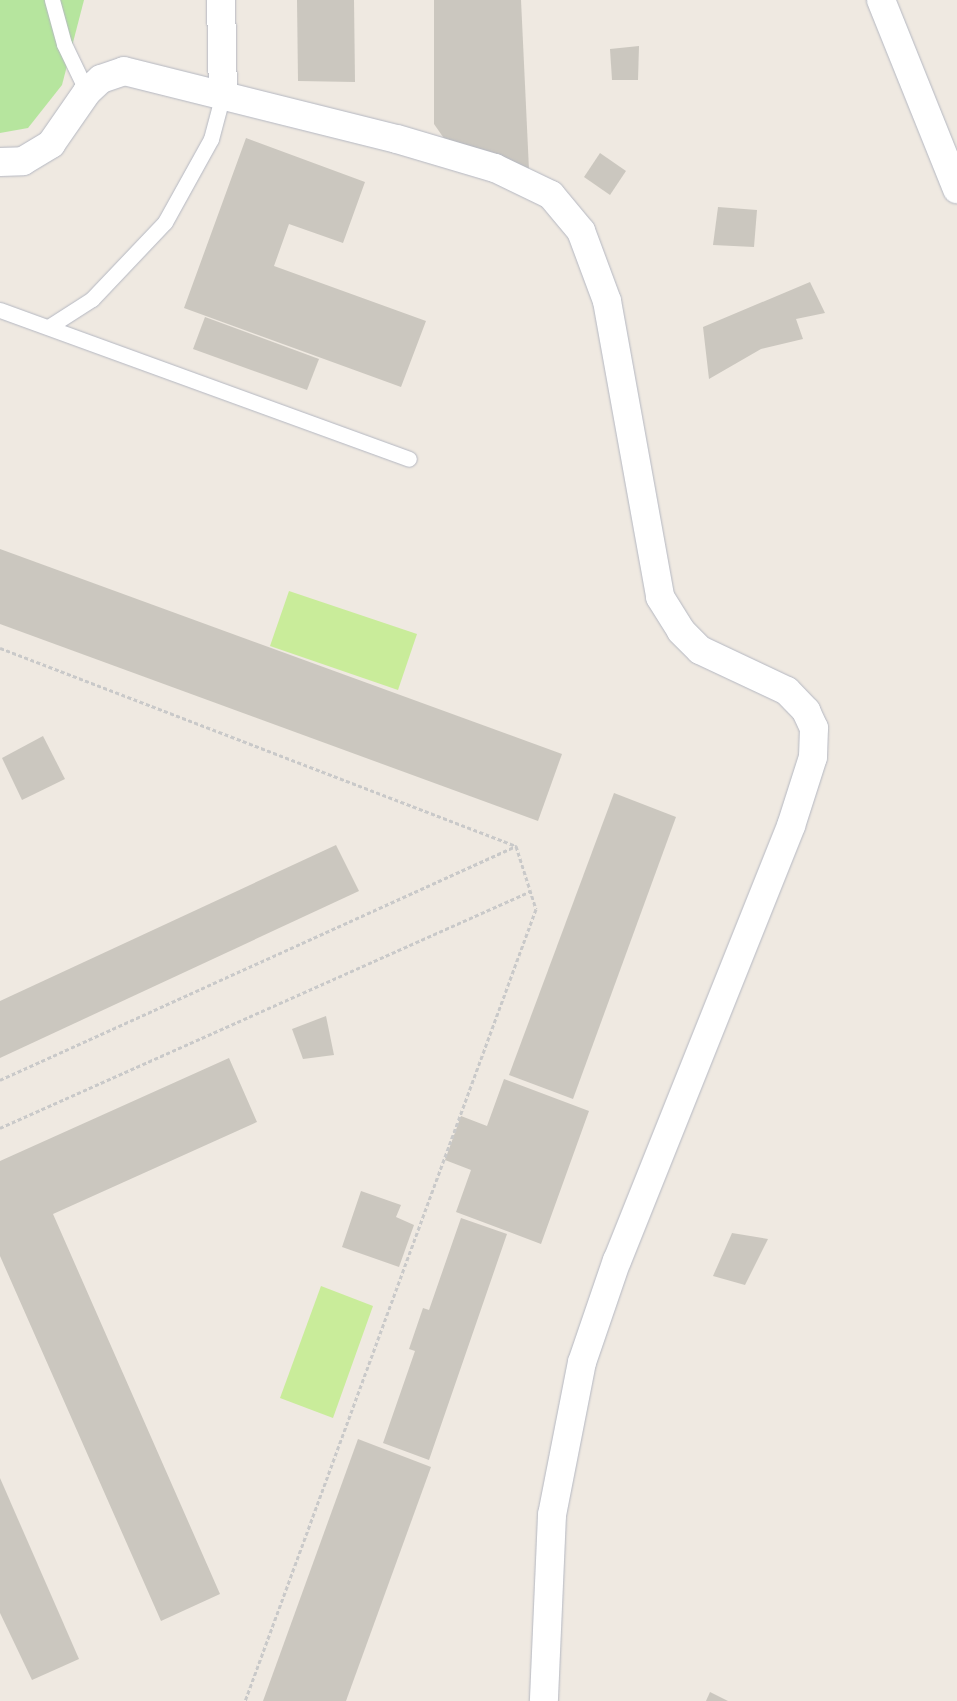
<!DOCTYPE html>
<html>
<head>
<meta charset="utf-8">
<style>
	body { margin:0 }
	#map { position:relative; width:957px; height:1701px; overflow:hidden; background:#efe9e1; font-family:"DejaVu Sans",sans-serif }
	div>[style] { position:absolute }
	.green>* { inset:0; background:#b6e59e }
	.pitch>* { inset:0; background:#c9ec9a }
	.building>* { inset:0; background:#cbc7bf }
	.path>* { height:3px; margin-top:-1.5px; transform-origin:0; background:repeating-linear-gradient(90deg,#c9c9c9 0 4px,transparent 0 6.5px) }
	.roads { filter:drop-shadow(0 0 1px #b4b7c1) drop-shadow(0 0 1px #b4b7c1) }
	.service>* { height:15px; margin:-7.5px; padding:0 7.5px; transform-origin:7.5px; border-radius:7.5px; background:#fff }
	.minor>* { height:28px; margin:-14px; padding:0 14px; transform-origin:14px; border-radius:14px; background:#fff }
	span { translate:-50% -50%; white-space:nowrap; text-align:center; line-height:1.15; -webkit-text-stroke:5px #fff; paint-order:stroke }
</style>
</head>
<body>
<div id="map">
	<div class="green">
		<i style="clip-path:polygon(0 0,84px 0,62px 85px,28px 128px,0 133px)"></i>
	</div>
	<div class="pitch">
		<i style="clip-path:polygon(289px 591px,417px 634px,398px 690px,270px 646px)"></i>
		<i style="clip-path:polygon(321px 1286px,373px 1306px,333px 1418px,280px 1398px)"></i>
	</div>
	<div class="building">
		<i style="clip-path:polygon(297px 0,354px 0,355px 82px,298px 81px)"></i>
		<i style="clip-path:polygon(434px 0,521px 0,529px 170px,450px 147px,434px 124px)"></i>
		<i style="clip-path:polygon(639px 46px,638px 80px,612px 80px,610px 49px)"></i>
		<i style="clip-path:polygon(246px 138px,365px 182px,343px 243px,289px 224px,274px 266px,426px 321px,401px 387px,184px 308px)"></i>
		<i style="clip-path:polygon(600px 153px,626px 171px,610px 195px,584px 177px)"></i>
		<i style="clip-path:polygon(718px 207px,757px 210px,754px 247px,713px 245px)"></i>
		<i style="clip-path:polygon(810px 282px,825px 313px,796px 319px,803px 339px,761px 349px,709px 379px,703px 327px)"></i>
		<i style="clip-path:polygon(205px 317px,319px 359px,307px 390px,193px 349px)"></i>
		<i style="clip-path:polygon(0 549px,562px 754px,538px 821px,0 624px)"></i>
		<i style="clip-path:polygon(43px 736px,65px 779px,22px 800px,2px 758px)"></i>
		<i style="clip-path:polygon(614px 793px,676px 817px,573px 1099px,509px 1075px)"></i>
		<i style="clip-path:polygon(336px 845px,359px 891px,0 1058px,0 1001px)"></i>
		<i style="clip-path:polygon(326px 1016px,334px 1055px,303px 1059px,292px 1029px)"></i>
		<i style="clip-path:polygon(229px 1058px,257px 1122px,53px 1214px,220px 1594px,161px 1621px,0 1256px,0 1161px)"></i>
		<i style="clip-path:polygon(504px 1079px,589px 1111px,541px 1244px,456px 1212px,471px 1170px,445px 1160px,461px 1116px,487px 1126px)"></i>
		<i style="clip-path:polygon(361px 1191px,401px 1205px,396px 1217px,414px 1225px,399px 1267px,342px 1247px)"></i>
		<i style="clip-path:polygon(461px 1218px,507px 1234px,429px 1460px,383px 1443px,415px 1351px,409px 1349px,423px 1308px,429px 1310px)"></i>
		<i style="clip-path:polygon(732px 1233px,768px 1239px,745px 1285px,713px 1276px)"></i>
		<i style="clip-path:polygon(358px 1439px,431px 1467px,346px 1701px,263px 1701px)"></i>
		<i style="clip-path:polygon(0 1478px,79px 1659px,32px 1680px,0 1613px)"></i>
		<i style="clip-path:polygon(710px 1692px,728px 1701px,706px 1701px)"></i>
	</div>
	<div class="path">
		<i style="left:0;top:648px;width:553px;rotate:20.99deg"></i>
		<i style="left:516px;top:846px;width:66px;rotate:72.4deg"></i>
		<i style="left:536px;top:909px;width:844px;rotate:110.17deg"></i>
		<i style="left:0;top:1080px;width:567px;rotate:-24.39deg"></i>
		<i style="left:0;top:1128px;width:581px;rotate:-24.05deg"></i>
	</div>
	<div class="roads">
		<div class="service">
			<i style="left:52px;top:0;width:46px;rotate:74.7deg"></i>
			<i style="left:64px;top:44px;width:53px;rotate:64.4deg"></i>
			<i style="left:0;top:310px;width:435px;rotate:20deg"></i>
			<i style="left:50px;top:326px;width:50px;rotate:-32.7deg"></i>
			<i style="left:92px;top:299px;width:106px;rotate:-46.5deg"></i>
			<i style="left:165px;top:222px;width:95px;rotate:-61deg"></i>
			<i style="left:211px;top:139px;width:47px;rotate:-75.1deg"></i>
		</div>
		<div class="minor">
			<i style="left:221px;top:0;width:94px;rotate:88.8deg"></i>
			<i style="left:881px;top:0;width:204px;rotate:68.1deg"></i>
			<i style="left:0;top:162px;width:23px;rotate:-2deg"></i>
			<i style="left:23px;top:161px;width:33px;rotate:-31deg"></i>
			<i style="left:51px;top:144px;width:63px;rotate:-55.3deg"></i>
			<i style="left:87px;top:92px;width:19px;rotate:-43deg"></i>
			<i style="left:101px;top:79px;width:24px;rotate:-19deg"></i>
			<i style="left:124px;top:71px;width:281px;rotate:14deg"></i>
			<i style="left:397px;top:139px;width:102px;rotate:16.5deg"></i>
			<i style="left:495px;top:168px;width:62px;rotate:25.7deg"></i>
			<i style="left:551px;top:195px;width:47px;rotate:50.2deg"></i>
			<i style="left:581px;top:231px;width:75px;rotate:69.6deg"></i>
			<i style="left:607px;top:301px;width:301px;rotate:79.8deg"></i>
			<i style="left:660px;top:597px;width:40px;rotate:58deg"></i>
			<i style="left:681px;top:631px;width:27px;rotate:45deg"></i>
			<i style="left:700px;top:650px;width:96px;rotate:25.2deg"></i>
			<i style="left:787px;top:691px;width:28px;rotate:46deg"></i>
			<i style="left:806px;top:711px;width:19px;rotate:65deg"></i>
			<i style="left:814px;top:728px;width:29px;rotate:92deg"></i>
			<i style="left:813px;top:757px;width:72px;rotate:107.7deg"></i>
			<i style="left:791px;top:826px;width:468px;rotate:111.8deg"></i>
			<i style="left:617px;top:1260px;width:108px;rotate:108.9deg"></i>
			<i style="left:582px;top:1362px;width:156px;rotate:101.1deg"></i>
			<i style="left:552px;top:1515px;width:186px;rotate:92.5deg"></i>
		</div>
	</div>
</div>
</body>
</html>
